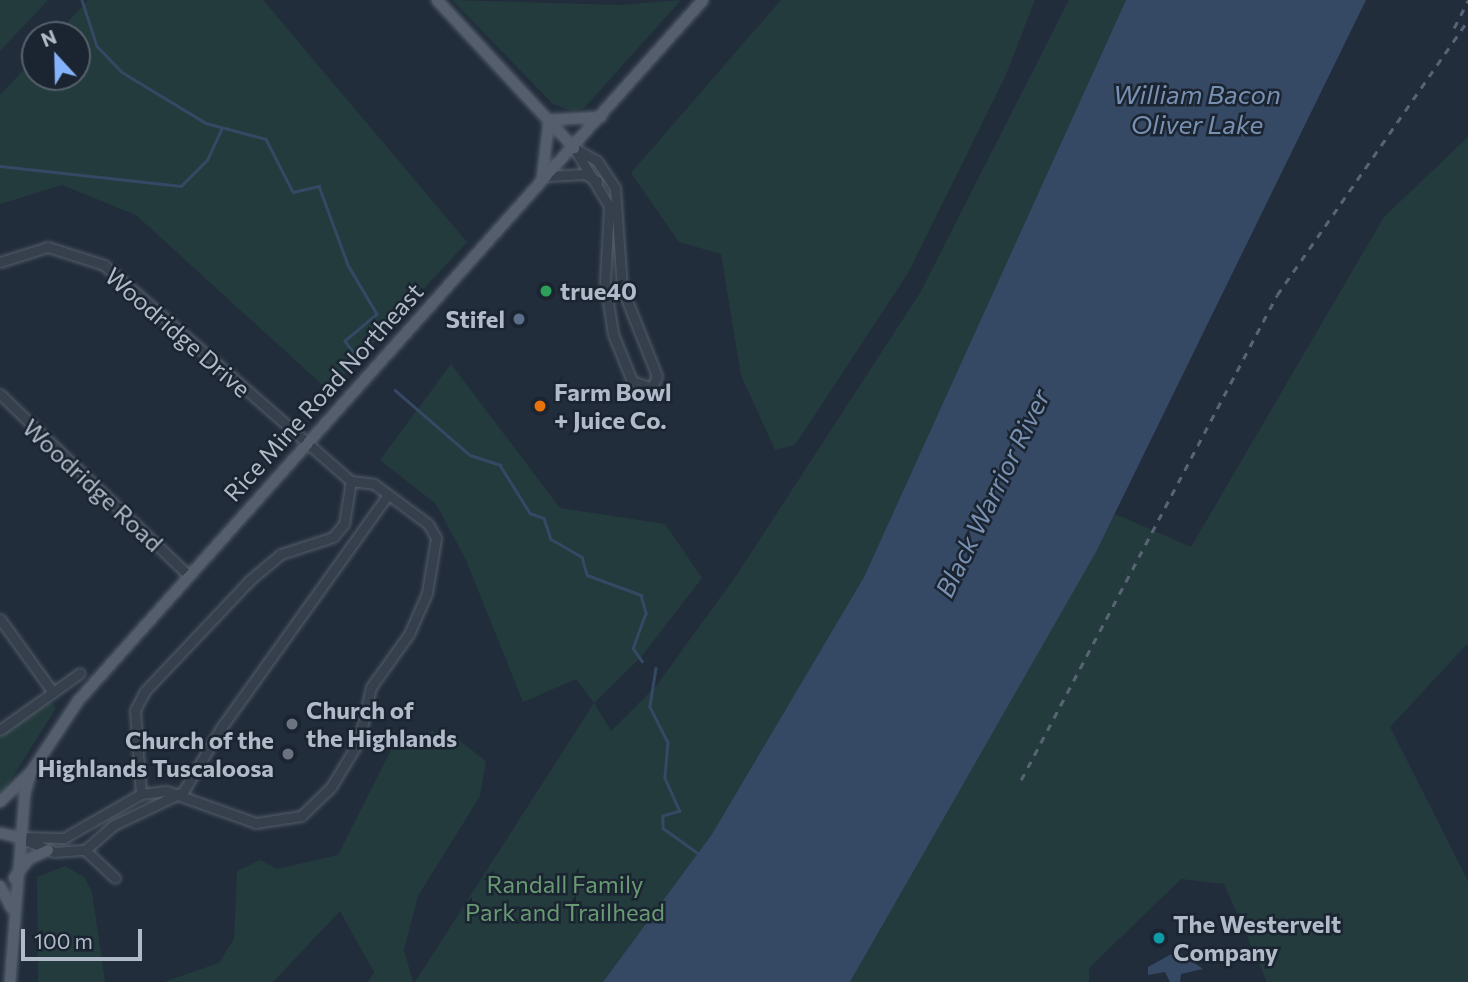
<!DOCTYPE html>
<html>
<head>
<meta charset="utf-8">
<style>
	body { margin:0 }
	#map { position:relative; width:1468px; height:982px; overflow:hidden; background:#222d3c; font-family:Commissioner,sans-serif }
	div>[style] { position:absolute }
	.green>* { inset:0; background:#243b3d }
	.water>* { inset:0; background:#354864 }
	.stream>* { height:2.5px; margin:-1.25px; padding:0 1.25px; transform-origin:1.25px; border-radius:1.25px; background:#354864 }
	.roads { filter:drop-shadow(0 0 2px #545d6a) drop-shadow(0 0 2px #545d6a) }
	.minor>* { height:9px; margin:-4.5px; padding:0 4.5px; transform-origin:4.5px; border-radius:4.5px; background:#363f4c }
	.major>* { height:10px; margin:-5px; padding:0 5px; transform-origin:5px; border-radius:5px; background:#545e6d }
	.rail>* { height:2.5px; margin-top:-1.25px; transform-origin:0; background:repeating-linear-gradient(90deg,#586374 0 7px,transparent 0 14px) }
	.dots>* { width:19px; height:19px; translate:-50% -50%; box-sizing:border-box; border:4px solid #1b2431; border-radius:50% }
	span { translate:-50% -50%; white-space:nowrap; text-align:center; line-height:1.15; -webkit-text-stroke:5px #1b2431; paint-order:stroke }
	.poi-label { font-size:24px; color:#b1bac8; font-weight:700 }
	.left { translate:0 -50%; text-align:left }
	.right { translate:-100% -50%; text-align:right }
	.street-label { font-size:24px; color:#b1bac8 }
	.park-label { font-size:24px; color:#689a73 }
	.water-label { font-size:26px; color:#7890b1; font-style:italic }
	.north { position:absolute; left:21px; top:21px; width:70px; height:70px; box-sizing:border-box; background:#1b2431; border:2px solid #57606d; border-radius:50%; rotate:338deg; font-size:19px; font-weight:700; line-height:28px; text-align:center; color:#b1bac8 }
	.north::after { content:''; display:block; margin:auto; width:24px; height:32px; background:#84b2fb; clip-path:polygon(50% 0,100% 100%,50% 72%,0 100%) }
	.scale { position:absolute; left:21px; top:929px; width:121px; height:32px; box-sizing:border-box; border:4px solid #b1bac8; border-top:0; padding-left:9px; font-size:21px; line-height:24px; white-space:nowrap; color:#b1bac8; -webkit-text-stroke:5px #1b2431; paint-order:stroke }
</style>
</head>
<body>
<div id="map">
	<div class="green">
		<i style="clip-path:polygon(0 0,48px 0,0 51px)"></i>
		<i style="clip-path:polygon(88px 0,263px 0,467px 242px,329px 391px,136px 215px,62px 185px,0 204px,0 95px,35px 58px,35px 77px,77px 77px,77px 35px,56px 35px)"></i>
		<i style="clip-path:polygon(452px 0,620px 5px,681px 0,584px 108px,572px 111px,553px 104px)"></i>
		<i style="clip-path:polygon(781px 0,1035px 0,1005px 77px,908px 273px,795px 445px,775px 450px,741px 375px,721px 254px,679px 242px,631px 173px)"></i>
		<i style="clip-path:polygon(1069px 0,1126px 0,864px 577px,712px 834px,603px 982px,415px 982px,594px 703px,576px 679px,523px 702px,466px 560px,436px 504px,380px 460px,451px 364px,560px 508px,665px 524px,702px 578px,641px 657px,594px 703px,611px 731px,657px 685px,738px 573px,920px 293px)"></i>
		<i style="clip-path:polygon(1468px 137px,1468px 643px,1390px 727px,1468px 881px,1468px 982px,1267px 982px,1224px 884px,1181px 879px,1089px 968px,1089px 982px,850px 982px,1115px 514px,1191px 547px,1384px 217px)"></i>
		<i style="clip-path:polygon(49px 700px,56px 708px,0 797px,0 736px)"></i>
		<i style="clip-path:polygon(432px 731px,456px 738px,486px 761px,480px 796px,418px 896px,404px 950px,413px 982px,368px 982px,374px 972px,340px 911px,273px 982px,164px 982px,219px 963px,234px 939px,237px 871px,260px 860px,277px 869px,338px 855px,396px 740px)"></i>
		<i style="clip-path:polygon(65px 866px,84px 877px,92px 892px,105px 982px,38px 982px,37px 877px)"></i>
	</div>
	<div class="water">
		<i style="clip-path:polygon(1126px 0,1366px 0,1096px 552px,850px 982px,603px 982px,712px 834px,864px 577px)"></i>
		<i style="clip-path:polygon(1177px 951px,1203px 969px,1181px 974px,1180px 982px,1170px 982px,1165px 972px,1148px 975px,1148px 967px)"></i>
	</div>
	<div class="stream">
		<i style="left:82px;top:0;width:48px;rotate:71.9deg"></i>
		<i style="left:97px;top:46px;width:36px;rotate:46deg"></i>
		<i style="left:122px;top:72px;width:98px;rotate:31.3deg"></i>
		<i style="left:206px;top:123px;width:62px;rotate:14.9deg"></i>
		<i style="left:266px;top:139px;width:59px;rotate:63deg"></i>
		<i style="left:293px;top:192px;width:27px;rotate:-13deg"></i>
		<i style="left:319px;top:186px;width:84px;rotate:69.8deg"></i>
		<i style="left:348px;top:265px;width:57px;rotate:59.4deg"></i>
		<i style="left:377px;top:314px;width:42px;rotate:139.8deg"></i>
		<i style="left:345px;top:341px;width:20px;rotate:53deg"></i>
		<i style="left:0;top:166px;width:182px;rotate:6.3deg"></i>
		<i style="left:181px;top:186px;width:37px;rotate:-45deg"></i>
		<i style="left:207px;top:160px;width:35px;rotate:-65deg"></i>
		<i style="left:395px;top:390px;width:99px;rotate:40.9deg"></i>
		<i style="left:470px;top:455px;width:32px;rotate:18deg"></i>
		<i style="left:500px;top:465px;width:57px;rotate:58deg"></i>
		<i style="left:530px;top:513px;width:15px;rotate:20deg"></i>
		<i style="left:544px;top:518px;width:22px;rotate:72deg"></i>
		<i style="left:551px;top:539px;width:36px;rotate:30deg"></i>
		<i style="left:582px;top:557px;width:19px;rotate:74deg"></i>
		<i style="left:587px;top:575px;width:58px;rotate:20.3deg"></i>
		<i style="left:641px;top:595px;width:19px;rotate:74deg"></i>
		<i style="left:646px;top:613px;width:37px;rotate:110deg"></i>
		<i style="left:633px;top:648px;width:16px;rotate:55deg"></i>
		<i style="left:656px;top:668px;width:39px;rotate:99deg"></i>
		<i style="left:650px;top:707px;width:39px;rotate:63deg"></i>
		<i style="left:668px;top:742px;width:36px;rotate:95deg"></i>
		<i style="left:665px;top:778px;width:36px;rotate:66deg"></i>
		<i style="left:680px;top:811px;width:18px;rotate:164deg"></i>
		<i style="left:663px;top:816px;width:12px;rotate:90deg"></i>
		<i style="left:663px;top:828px;width:44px;rotate:35.8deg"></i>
	</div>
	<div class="roads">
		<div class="minor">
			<i style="left:574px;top:148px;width:26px;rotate:29deg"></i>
			<i style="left:597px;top:161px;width:32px;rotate:56deg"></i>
			<i style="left:615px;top:188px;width:100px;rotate:86deg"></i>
			<i style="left:622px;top:288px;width:95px;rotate:68.3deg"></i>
			<i style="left:657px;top:376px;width:13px;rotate:113deg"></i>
			<i style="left:652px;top:388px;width:21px;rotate:-161deg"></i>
			<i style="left:632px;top:381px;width:51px;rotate:-112deg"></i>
			<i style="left:613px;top:334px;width:54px;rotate:-98.6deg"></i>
			<i style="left:605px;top:281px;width:75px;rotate:-86.9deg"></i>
			<i style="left:609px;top:206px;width:68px;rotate:-121.1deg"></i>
			<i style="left:548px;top:176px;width:37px;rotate:-3deg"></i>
			<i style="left:585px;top:174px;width:14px;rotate:30deg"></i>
			<i style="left:0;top:262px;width:50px;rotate:-17.4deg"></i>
			<i style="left:48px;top:247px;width:59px;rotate:17.8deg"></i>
			<i style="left:104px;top:265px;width:328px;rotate:41.2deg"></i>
			<i style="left:351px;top:481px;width:23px;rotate:7deg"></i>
			<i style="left:374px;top:484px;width:67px;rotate:36.5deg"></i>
			<i style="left:428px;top:524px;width:16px;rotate:60deg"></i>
			<i style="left:436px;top:538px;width:56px;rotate:99.3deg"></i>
			<i style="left:427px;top:593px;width:45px;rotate:113.7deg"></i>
			<i style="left:409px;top:634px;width:65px;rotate:125.6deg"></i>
			<i style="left:371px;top:687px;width:55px;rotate:102.5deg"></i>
			<i style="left:359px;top:741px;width:54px;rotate:121.3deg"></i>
			<i style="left:331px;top:787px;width:42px;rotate:136deg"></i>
			<i style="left:301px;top:816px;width:46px;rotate:171.2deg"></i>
			<i style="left:256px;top:823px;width:96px;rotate:-160.4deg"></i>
			<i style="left:166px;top:791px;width:25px;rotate:173deg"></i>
			<i style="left:141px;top:794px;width:89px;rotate:150.3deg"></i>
			<i style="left:64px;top:838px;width:47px;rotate:-178.8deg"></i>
			<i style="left:0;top:394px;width:260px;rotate:43.9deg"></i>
			<i style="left:0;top:619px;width:89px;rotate:54.2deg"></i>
			<i style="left:0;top:730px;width:98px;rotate:-35.5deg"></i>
			<i style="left:141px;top:794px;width:84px;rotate:-94.1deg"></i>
			<i style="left:135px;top:710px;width:21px;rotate:-62deg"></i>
			<i style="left:145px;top:691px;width:154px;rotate:-46.6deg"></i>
			<i style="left:251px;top:579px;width:39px;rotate:-40deg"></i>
			<i style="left:281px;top:554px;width:55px;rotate:-18.1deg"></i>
			<i style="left:333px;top:537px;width:17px;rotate:-50deg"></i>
			<i style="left:344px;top:524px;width:44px;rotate:-80.8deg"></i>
			<i style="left:25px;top:840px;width:31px;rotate:22deg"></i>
			<i style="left:54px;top:852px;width:31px;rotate:-4deg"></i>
			<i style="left:85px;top:850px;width:41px;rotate:43deg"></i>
			<i style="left:85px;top:850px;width:38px;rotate:-41deg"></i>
			<i style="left:114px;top:825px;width:76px;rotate:-25.6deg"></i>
			<i style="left:183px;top:792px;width:74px;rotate:-59.3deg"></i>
			<i style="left:221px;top:728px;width:287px;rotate:-54.4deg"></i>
		</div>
		<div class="major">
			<i style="left:437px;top:0;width:202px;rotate:47.2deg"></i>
			<i style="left:542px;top:179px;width:59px;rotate:-83.2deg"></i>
			<i style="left:549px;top:120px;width:52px;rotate:-3.3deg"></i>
			<i style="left:0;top:802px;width:40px;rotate:-44deg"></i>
			<i style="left:0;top:833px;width:17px;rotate:13deg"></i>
			<i style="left:14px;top:878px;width:24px;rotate:-52deg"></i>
			<i style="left:29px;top:859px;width:21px;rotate:-25deg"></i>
			<i style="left:0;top:886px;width:25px;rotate:63deg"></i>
			<i style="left:10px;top:982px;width:190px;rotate:-85.5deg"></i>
			<i style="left:25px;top:793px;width:22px;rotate:-74deg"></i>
			<i style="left:31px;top:772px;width:85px;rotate:-56.5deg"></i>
			<i style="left:78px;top:701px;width:939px;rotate:-48.28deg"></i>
		</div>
	</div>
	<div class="rail">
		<i style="left:1454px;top:28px;width:31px;rotate:-63deg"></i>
		<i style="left:1021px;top:780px;width:548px;rotate:-62.17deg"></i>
		<i style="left:1277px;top:295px;width:335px;rotate:-55.2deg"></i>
	</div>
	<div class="dots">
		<i style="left:546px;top:291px;background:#2e9e5b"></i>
		<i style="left:519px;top:319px;background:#5c6f8a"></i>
		<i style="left:540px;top:406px;background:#e8710a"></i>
		<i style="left:292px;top:724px;background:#6b7280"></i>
		<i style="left:288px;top:754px;background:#6b7280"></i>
		<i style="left:1159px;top:938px;background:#0f9aa8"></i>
	</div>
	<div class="poi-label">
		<span class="left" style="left:560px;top:291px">true40</span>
		<span class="right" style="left:505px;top:319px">Stifel</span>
		<span class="left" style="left:554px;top:406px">Farm Bowl<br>+ Juice Co.</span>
		<span class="left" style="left:306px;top:724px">Church of<br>the Highlands</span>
		<span class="right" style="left:274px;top:754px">Church of the<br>Highlands Tuscaloosa</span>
		<span class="left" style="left:1173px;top:938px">The Westervelt<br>Company</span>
	</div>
	<div class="street-label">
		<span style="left:178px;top:332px;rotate:41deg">Woodridge Drive</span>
		<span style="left:323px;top:392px;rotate:-48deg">Rice Mine Road Northeast</span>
		<span style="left:93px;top:485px;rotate:43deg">Woodridge Road</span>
	</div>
	<div class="park-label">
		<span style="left:565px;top:898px">Randall Family<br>Park and Trailhead</span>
	</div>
	<div class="water-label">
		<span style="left:1197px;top:109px">William Bacon<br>Oliver Lake</span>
		<span style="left:992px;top:493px;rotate:-64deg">Black Warrior River</span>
	</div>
	<div class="north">N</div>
	<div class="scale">100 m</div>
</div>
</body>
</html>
